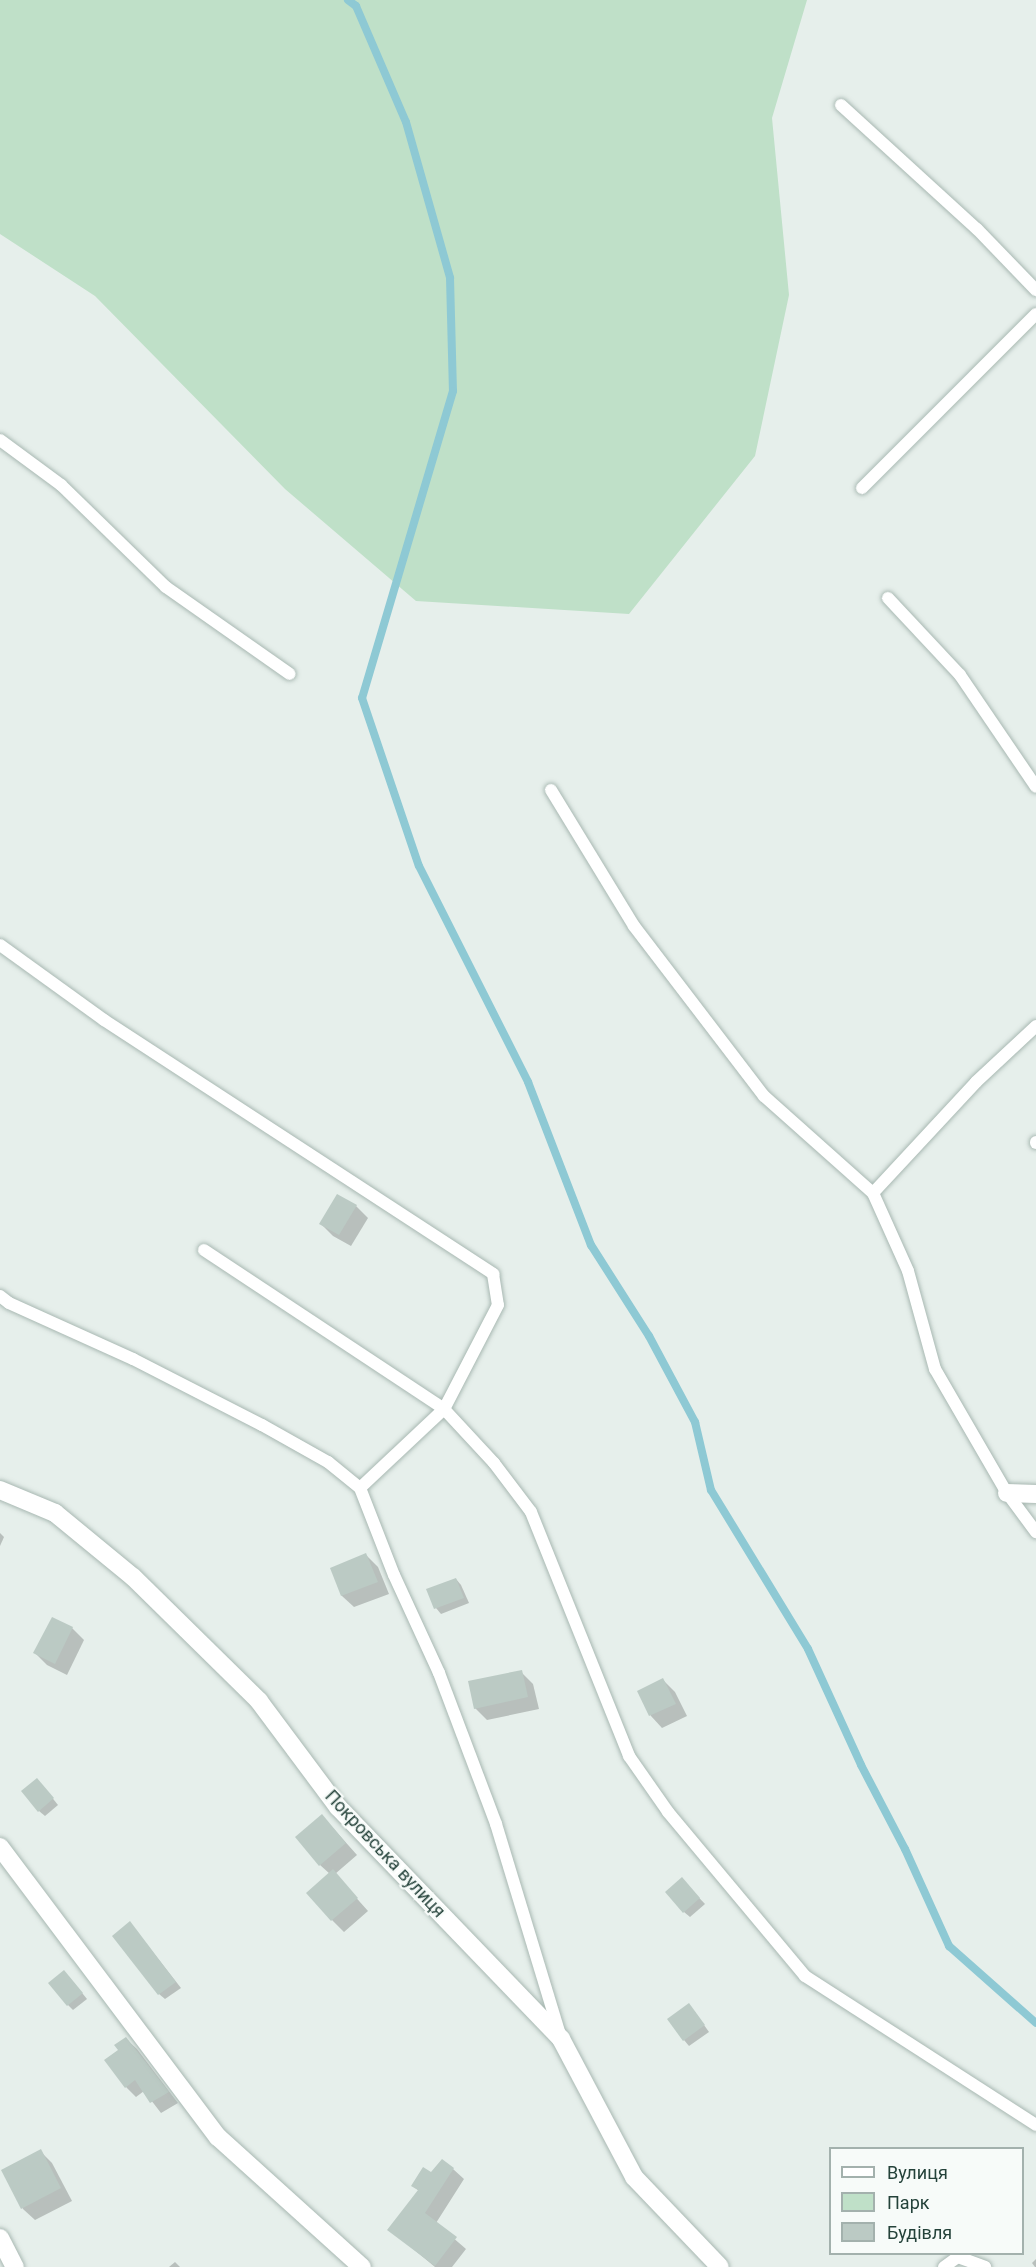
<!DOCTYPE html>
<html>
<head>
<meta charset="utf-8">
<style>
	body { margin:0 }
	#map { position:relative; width:1036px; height:2267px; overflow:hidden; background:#e6efeb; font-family:Roboto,sans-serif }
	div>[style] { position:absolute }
	.green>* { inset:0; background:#bfe0c8 }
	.shadow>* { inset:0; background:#0003 }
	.stream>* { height:8px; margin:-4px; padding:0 4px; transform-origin:4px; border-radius:4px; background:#8ec9d4 }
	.building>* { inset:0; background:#bbcac4 }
	.roads { filter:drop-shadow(0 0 2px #a8b8b2) drop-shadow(0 0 2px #a8b8b2) }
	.lane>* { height:12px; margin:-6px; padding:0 6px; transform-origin:6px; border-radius:6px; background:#fff }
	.street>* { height:18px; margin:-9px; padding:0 9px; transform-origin:9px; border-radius:9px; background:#fff }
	span { translate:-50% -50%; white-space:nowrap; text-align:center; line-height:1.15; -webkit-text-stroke:4.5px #f7fbf9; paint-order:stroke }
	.street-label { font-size:18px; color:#24423a }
	.legend { position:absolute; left:829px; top:2147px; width:195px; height:108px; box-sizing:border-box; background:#f7fbf9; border:2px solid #a3b1ad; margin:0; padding:8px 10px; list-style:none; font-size:18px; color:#24423a }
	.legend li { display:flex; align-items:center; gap:12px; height:30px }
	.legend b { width:30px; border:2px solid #a3b1ad }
</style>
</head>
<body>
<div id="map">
	<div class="green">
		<i style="clip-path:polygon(0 0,807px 0,772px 118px,789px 295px,755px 456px,629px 614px,416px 601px,285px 489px,95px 296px,0 234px)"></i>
	</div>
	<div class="shadow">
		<i style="clip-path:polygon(356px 1206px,368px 1218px,351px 1246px,333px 1236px,321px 1224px)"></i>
		<i style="clip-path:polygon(0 1533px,4px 1537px,0 1546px)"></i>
		<i style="clip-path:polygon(366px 1555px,378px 1567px,389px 1594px,354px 1607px,342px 1596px,332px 1569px)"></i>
		<i style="clip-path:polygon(456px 1579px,461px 1585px,469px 1603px,441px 1614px,436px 1608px)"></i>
		<i style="clip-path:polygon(72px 1628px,84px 1640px,67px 1675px,47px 1665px,35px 1653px)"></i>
		<i style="clip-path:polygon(521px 1672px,533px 1684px,539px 1709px,487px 1720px,475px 1708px)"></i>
		<i style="clip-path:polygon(663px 1680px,675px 1692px,687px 1716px,662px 1728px,651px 1716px,639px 1691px)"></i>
		<i style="clip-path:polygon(42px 1785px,58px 1805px,45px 1816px,39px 1811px)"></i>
		<i style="clip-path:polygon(333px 1828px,357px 1855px,335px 1874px,368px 1911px,344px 1932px,332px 1920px,330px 1874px,320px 1865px)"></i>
		<i style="clip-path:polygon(687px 1885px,705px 1904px,690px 1917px,684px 1912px)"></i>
		<i style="clip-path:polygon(130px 1923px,181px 1988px,165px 1999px,159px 1994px)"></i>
		<i style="clip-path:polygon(69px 1977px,87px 1999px,73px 2010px,68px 2005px)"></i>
		<i style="clip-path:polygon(694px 2011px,709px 2032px,689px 2046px,684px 2040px)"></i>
		<i style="clip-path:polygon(126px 2039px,137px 2049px,178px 2103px,161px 2113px,144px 2091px,136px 2097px,126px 2087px,120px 2051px)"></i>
		<i style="clip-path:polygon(40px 2151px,52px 2163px,72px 2201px,35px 2220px,23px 2209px,3px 2171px)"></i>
		<i style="clip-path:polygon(453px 2169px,464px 2179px,436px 2223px,466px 2249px,452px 2267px,435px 2267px,389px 2229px,419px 2191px,413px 2186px,432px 2174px)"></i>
		<i style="clip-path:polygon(1036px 2259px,1036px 2267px,1035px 2267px,1032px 2263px)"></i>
		<i style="clip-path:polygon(175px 2262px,180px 2267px,169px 2267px)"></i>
	</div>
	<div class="stream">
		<i style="left:348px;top:0;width:10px;rotate:37deg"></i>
		<i style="left:356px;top:6px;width:126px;rotate:66.7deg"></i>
		<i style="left:406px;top:122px;width:162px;rotate:74.2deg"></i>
		<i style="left:450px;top:278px;width:113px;rotate:88.5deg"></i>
		<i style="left:453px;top:391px;width:320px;rotate:106.5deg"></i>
		<i style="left:362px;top:698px;width:177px;rotate:71.3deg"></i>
		<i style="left:419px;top:866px;width:242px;rotate:63.2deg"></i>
		<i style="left:528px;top:1082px;width:175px;rotate:68.9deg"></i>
		<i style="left:591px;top:1245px;width:108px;rotate:57.5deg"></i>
		<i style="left:649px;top:1336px;width:98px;rotate:61.9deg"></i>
		<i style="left:695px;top:1422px;width:70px;rotate:76.8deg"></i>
		<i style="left:711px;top:1490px;width:186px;rotate:58.6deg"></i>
		<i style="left:808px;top:1649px;width:128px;rotate:65.4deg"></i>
		<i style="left:861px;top:1765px;width:95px;rotate:62.4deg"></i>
		<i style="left:905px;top:1849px;width:107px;rotate:65.6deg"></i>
		<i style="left:949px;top:1946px;width:116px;rotate:41.5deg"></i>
	</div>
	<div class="building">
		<i style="clip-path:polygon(337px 1194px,357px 1205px,339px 1235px,319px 1224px)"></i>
		<i style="clip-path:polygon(366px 1553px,378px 1582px,341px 1596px,330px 1568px)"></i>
		<i style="clip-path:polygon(456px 1578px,464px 1598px,434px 1609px,426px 1589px)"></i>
		<i style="clip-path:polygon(52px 1617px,73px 1627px,55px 1664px,33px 1653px)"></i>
		<i style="clip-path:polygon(522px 1670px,528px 1697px,474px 1709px,468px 1681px)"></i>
		<i style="clip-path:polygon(663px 1678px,676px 1704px,649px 1716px,637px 1691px)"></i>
		<i style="clip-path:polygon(37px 1778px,54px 1798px,38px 1812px,21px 1791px)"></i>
		<i style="clip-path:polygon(322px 1814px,346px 1843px,319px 1866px,295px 1837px)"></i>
		<i style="clip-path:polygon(333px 1869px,358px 1898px,331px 1921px,306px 1893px)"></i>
		<i style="clip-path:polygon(682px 1877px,700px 1898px,683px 1913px,665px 1892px)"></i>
		<i style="clip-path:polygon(130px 1921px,176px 1982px,158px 1995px,112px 1936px)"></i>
		<i style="clip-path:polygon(64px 1970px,83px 1993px,67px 2006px,48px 1983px)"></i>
		<i style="clip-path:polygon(689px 2003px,705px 2025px,683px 2041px,667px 2019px)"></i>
		<i style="clip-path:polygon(126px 2037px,169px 2092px,150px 2103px,135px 2080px,125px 2088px,104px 2060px,118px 2050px,114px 2045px)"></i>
		<i style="clip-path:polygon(41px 2149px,61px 2188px,21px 2209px,1px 2170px)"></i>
		<i style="clip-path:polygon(442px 2159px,454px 2168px,425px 2213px,457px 2237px,435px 2266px,387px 2230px,418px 2190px,411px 2186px,423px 2167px,431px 2172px)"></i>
	</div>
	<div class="roads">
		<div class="lane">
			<i style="left:841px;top:105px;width:184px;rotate:42.4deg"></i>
			<i style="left:977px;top:229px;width:85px;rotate:46deg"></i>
			<i style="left:0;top:440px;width:76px;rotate:36.4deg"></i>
			<i style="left:61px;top:485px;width:146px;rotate:44.2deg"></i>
			<i style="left:166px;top:587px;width:151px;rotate:35.1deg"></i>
			<i style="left:862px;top:488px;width:246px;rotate:-45deg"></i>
			<i style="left:888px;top:598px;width:105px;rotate:46.9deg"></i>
			<i style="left:960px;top:675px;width:135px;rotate:55.8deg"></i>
			<i style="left:551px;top:790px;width:159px;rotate:58.6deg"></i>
			<i style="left:634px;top:926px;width:214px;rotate:52.6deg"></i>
			<i style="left:764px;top:1096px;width:146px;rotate:41.7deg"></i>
			<i style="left:873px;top:1193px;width:85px;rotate:65.8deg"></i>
			<i style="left:908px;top:1271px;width:102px;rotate:74.6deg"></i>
			<i style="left:935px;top:1369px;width:143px;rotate:59.9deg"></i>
			<i style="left:1007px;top:1493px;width:49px;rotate:53.4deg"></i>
			<i style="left:0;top:945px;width:128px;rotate:35.8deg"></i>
			<i style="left:104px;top:1020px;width:465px;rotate:33.1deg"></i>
			<i style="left:493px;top:1274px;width:31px;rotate:81deg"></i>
			<i style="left:498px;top:1305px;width:117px;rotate:117.4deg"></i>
			<i style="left:444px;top:1409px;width:115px;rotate:136.8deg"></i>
			<i style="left:1036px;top:1142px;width:1px;rotate:90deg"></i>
			<i style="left:873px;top:1193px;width:151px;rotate:-47.1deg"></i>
			<i style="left:976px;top:1082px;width:82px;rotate:-43deg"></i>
			<i style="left:204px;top:1250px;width:288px;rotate:33.5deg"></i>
			<i style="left:444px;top:1409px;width:74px;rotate:47.2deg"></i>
			<i style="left:494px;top:1463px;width:61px;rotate:52.9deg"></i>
			<i style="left:531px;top:1512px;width:263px;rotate:68.1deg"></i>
			<i style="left:629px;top:1756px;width:68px;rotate:55.1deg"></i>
			<i style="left:668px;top:1812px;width:214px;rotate:50.1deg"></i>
			<i style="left:805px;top:1976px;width:275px;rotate:32.8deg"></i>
			<i style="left:0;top:1296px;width:11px;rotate:38deg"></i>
			<i style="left:9px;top:1303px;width:136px;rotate:24.3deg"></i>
			<i style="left:133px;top:1359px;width:145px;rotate:27.1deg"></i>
			<i style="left:262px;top:1425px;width:76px;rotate:29.3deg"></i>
			<i style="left:328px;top:1462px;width:41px;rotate:39.1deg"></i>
			<i style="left:360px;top:1488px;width:93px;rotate:68.7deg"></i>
			<i style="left:394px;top:1575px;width:108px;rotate:65.3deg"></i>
			<i style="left:439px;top:1673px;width:161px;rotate:69.3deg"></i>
			<i style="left:496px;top:1824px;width:220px;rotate:73.1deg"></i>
			<i style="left:944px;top:2267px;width:17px;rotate:-36deg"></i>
			<i style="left:958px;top:2257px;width:29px;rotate:20deg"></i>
		</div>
		<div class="street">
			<i style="left:0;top:1490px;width:60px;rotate:22.7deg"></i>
			<i style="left:55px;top:1513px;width:101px;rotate:39.4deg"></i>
			<i style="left:133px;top:1577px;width:177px;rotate:44.5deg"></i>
			<i style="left:259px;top:1701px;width:132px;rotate:53.3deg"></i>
			<i style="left:338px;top:1807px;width:322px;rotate:46.1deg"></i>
			<i style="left:561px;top:2039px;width:156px;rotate:62.1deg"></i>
			<i style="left:634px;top:2177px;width:124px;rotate:46.3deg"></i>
			<i style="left:1007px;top:1493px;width:29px;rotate:2deg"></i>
			<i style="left:0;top:1847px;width:363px;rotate:53.1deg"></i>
			<i style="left:218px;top:2137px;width:194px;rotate:42.1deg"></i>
			<i style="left:0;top:2238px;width:33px;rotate:63deg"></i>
		</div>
	</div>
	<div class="street-label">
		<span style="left:385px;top:1854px;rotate:47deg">Покровська вулиця</span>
	</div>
	<ul class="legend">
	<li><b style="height:8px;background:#fff"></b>Вулиця</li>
	<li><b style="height:16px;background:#bfe0c8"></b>Парк</li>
	<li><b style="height:16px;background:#bbcac4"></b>Будівля</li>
	</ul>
</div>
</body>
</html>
